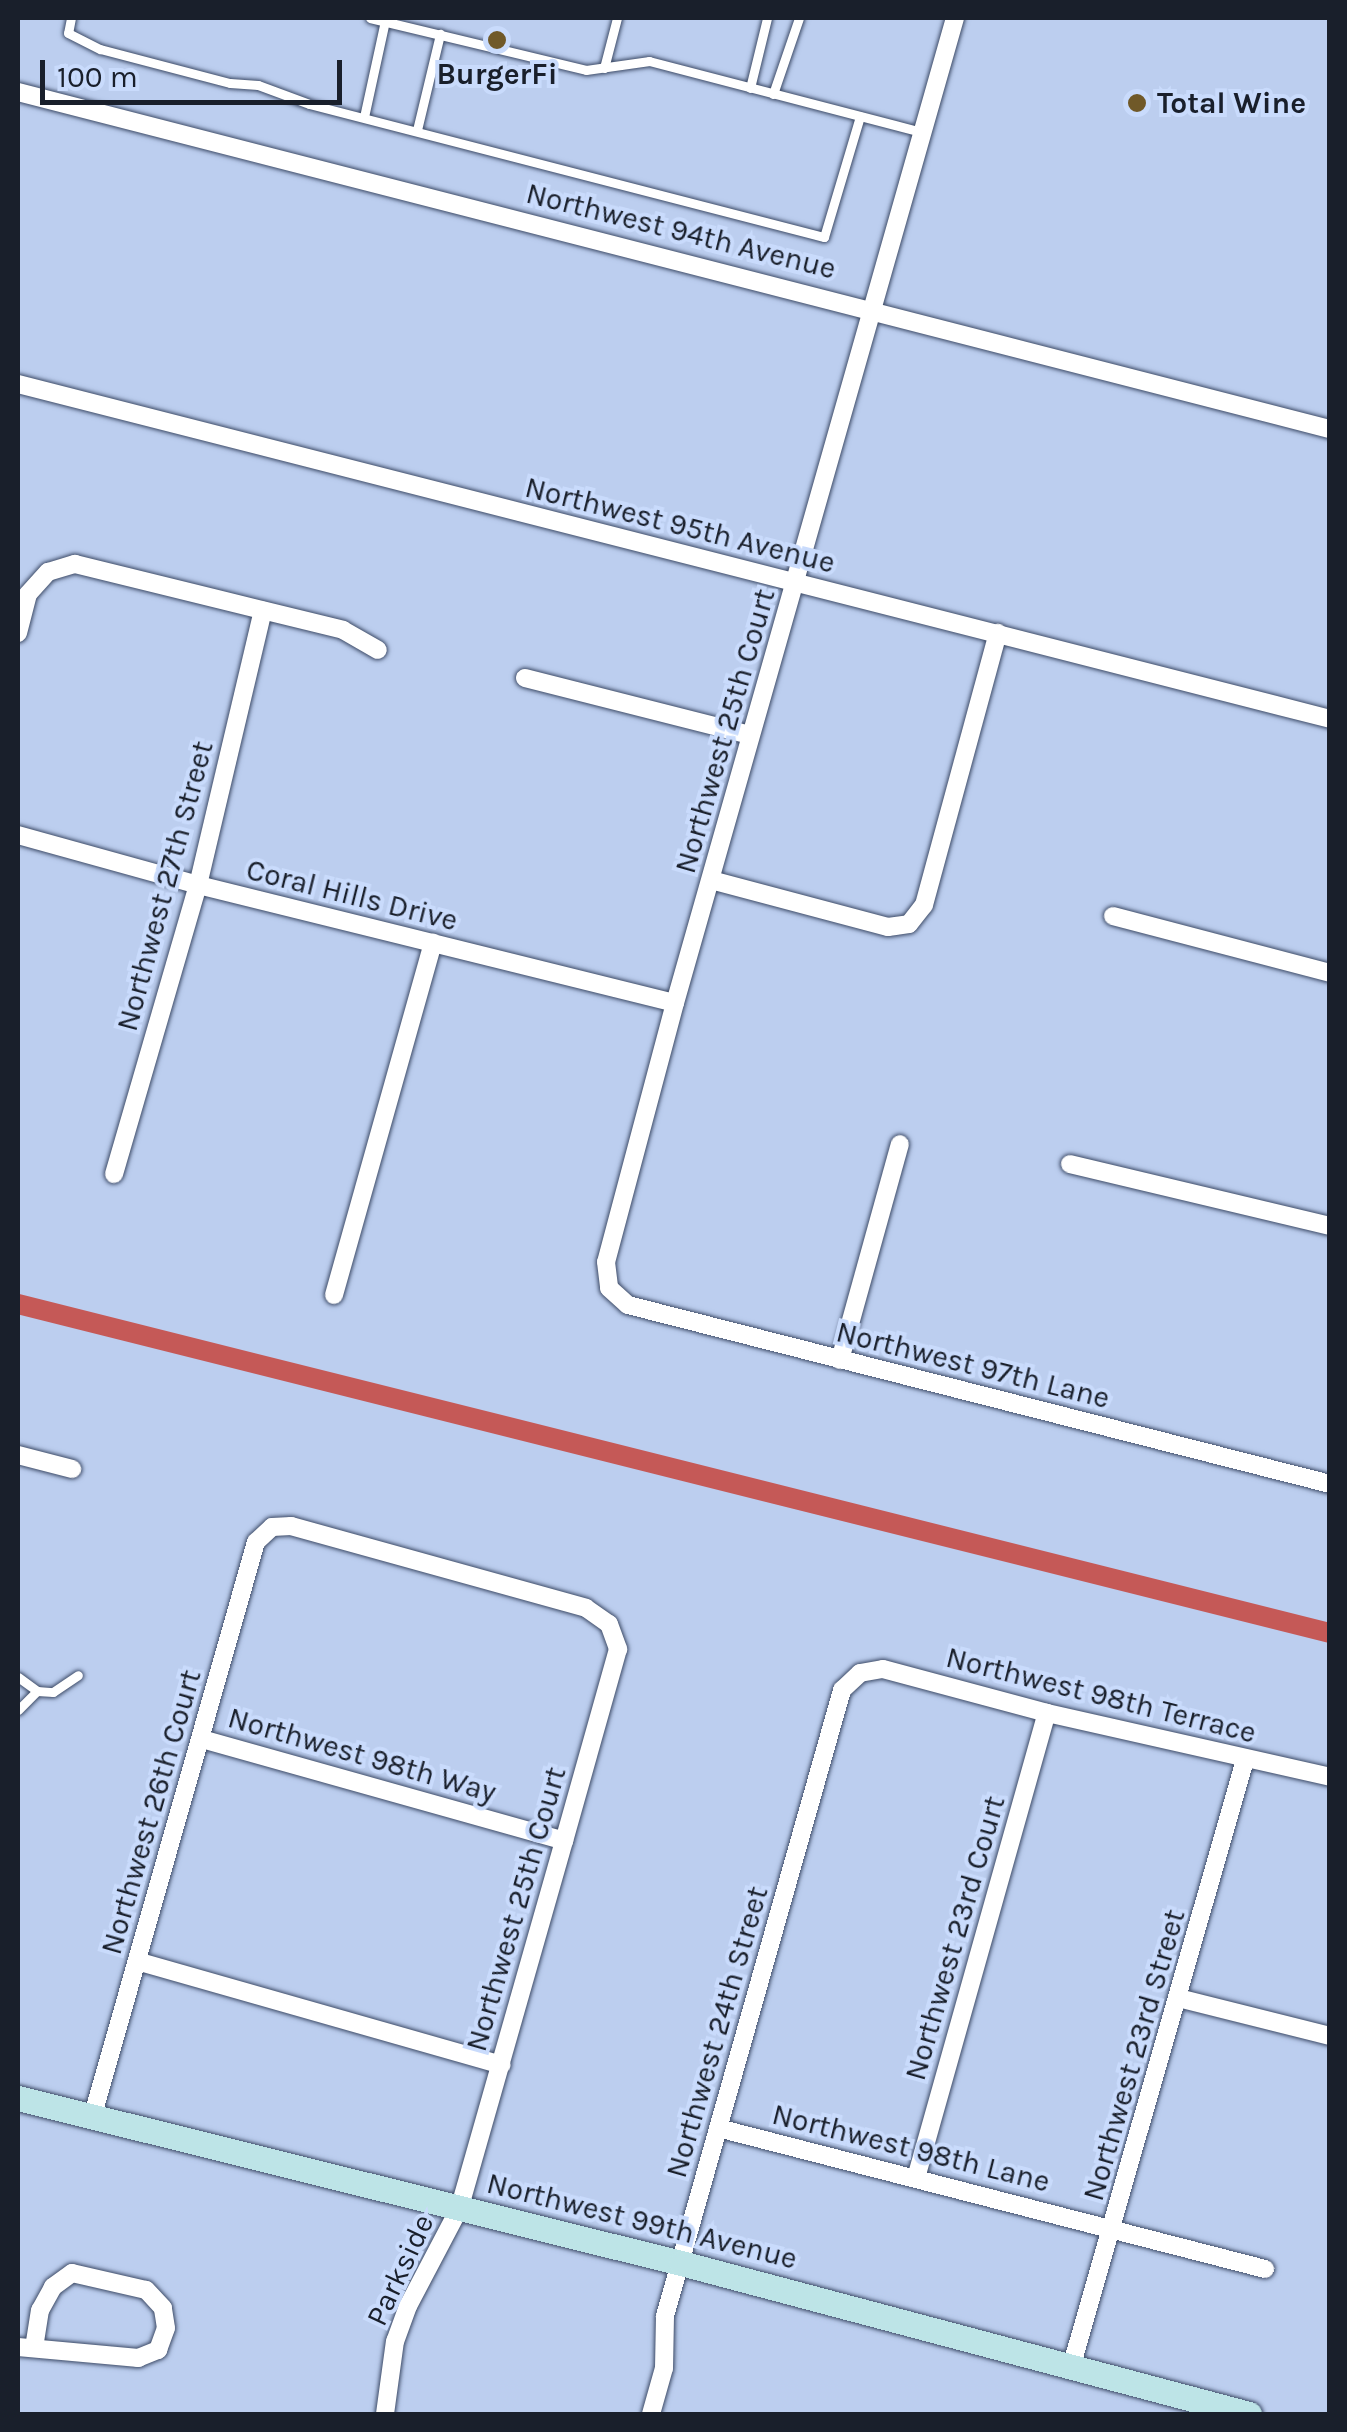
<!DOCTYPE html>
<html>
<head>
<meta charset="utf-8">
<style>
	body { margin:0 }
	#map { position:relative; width:1347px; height:2432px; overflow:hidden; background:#bcceef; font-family:Karla,sans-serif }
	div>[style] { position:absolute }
	.canal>* { height:20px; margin:-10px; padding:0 10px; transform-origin:10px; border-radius:10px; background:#c55957 }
	.roads { filter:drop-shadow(0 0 2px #3d4b67) drop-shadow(0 0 2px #3d4b67) }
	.lane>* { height:9px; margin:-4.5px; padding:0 4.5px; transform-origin:4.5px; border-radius:4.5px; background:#fff }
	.street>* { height:18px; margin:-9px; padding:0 9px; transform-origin:9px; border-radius:9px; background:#fff }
	.secondary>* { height:25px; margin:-12.5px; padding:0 12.5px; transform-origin:12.5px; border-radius:12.5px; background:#bde4e7 }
	.dots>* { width:28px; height:28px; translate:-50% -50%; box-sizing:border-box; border:5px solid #c9dbfc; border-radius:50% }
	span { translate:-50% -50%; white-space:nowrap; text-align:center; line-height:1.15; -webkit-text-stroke:8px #c9dbfc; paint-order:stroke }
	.poi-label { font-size:30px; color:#191f2b; font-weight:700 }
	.left { translate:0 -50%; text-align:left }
	.street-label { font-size:30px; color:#191f2b }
	.frame { position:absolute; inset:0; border:20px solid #191f2b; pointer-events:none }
	.scale { position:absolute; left:40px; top:60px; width:302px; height:45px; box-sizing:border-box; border:5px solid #191f2b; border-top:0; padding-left:12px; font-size:30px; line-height:35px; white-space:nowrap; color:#191f2b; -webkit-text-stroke:8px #c9dbfc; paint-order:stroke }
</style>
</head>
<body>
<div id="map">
	<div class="canal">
		<i style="left:18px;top:1304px;width:1353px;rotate:14.08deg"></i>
	</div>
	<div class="roads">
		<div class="lane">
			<i style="left:71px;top:18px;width:15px;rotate:101deg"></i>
			<i style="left:68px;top:33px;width:36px;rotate:27deg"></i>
			<i style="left:100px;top:49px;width:134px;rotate:14.7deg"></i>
			<i style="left:230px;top:83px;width:28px;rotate:4deg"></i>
			<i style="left:258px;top:85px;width:54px;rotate:20.4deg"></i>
			<i style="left:309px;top:104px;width:532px;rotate:14.48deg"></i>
			<i style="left:824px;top:237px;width:126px;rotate:-73.4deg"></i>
			<i style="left:370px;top:18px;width:222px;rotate:13.5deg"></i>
			<i style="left:586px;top:70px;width:64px;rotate:-8.1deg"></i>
			<i style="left:649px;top:61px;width:281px;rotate:14.6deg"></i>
			<i style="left:604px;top:68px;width:52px;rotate:-75.4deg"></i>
			<i style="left:750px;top:88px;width:72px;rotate:-76.3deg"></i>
			<i style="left:773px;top:94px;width:80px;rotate:-71.1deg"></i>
			<i style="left:364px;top:117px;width:98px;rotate:-77.7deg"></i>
			<i style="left:417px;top:130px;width:99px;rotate:-76.5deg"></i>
			<i style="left:18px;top:1677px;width:24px;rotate:36deg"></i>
			<i style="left:37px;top:1691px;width:16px;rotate:4deg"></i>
			<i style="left:53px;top:1692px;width:30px;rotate:-34deg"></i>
			<i style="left:18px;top:1710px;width:27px;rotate:-45deg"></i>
		</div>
		<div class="street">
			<i style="left:955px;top:18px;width:1024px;rotate:105.87deg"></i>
			<i style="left:675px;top:1003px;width:268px;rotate:104.9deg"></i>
			<i style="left:606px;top:1262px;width:26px;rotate:83deg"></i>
			<i style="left:609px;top:1288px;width:25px;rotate:42deg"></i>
			<i style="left:628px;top:1305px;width:724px;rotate:14.3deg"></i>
			<i style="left:18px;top:92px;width:1355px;rotate:14.41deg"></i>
			<i style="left:18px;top:384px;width:1354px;rotate:14.32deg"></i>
			<i style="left:18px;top:633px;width:40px;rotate:-75.6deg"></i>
			<i style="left:28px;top:594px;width:30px;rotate:-48deg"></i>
			<i style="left:48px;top:572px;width:28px;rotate:-17deg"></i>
			<i style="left:75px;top:564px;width:276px;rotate:13.8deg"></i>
			<i style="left:343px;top:630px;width:40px;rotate:29.7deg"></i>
			<i style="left:525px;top:678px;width:232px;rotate:14.2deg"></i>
			<i style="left:18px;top:835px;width:187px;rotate:15.5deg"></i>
			<i style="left:198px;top:885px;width:491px;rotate:13.9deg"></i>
			<i style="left:711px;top:880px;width:183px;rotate:14.9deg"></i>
			<i style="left:888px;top:927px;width:21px;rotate:-8deg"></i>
			<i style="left:909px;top:924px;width:24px;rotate:-52deg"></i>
			<i style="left:924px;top:905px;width:282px;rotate:-74.8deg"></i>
			<i style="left:1113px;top:916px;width:224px;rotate:14.7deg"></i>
			<i style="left:1070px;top:1164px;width:267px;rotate:13.4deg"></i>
			<i style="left:114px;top:1174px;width:301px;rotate:-73.8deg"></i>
			<i style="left:198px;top:885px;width:282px;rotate:-76.7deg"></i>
			<i style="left:334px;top:1295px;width:366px;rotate:-74.3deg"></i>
			<i style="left:840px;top:1360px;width:224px;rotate:-74.5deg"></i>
			<i style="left:18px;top:1455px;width:56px;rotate:14.5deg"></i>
			<i style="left:202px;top:1739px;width:376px;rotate:15.7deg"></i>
			<i style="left:137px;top:1961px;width:379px;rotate:15.9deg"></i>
			<i style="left:1178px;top:1998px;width:157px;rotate:14deg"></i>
			<i style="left:92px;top:2118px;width:599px;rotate:-74.11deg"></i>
			<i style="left:256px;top:1542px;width:22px;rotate:-43deg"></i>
			<i style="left:272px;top:1527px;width:19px;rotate:-3deg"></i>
			<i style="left:291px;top:1526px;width:306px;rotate:15.5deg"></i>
			<i style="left:586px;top:1608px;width:28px;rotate:35deg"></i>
			<i style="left:609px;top:1624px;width:27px;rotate:70deg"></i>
			<i style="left:618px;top:1649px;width:199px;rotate:105.7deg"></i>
			<i style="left:564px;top:1841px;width:383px;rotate:105.9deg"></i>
			<i style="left:459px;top:2209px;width:110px;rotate:117.7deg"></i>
			<i style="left:408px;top:2306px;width:37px;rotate:110deg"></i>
			<i style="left:395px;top:2341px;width:74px;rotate:97.8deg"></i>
			<i style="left:718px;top:2128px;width:565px;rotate:14.45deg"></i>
			<i style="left:916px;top:2178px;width:483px;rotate:-74.3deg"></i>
			<i style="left:18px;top:2347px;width:121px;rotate:5.2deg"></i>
			<i style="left:138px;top:2358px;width:22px;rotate:-22deg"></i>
			<i style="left:158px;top:2350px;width:23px;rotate:-70deg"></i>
			<i style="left:166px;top:2328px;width:20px;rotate:-99deg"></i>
			<i style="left:163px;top:2308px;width:25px;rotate:-133deg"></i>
			<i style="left:146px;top:2290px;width:76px;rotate:-167.1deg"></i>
			<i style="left:72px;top:2273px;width:24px;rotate:144deg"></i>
			<i style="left:53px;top:2287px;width:26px;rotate:119deg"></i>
			<i style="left:40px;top:2310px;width:37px;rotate:99deg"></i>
			<i style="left:1072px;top:2364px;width:628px;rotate:-74.02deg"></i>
			<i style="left:651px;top:2414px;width:48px;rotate:-74.2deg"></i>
			<i style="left:664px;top:2368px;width:52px;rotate:-88.9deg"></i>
			<i style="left:665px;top:2316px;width:651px;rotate:-74.21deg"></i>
			<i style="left:842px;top:1690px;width:25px;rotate:-43deg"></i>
			<i style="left:860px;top:1673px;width:23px;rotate:-10deg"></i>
			<i style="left:883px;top:1669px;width:170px;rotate:15deg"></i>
			<i style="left:1047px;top:1713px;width:290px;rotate:12.7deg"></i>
		</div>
		<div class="secondary">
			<i style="left:18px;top:2098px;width:683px;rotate:13.98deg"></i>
			<i style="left:681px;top:2263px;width:588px;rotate:14.89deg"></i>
		</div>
	</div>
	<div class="dots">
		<i style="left:497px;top:40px;background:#705929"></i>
		<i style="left:1137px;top:103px;background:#705929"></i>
	</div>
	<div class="poi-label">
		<span style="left:497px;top:74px">BurgerFi</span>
		<span class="left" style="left:1157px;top:103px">Total Wine</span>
	</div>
	<div class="street-label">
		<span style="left:681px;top:231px;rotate:14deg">Northwest 94th Avenue</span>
		<span style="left:680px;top:525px;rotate:14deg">Northwest 95th Avenue</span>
		<span style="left:725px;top:731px;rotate:-74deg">Northwest 25th Court</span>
		<span style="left:165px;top:886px;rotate:-75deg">Northwest 27th Street</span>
		<span style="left:352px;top:895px;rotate:14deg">Coral Hills Drive</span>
		<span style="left:973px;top:1365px;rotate:14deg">Northwest 97th Lane</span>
		<span style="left:1101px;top:1695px;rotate:14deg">Northwest 98th Terrace</span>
		<span style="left:362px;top:1755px;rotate:16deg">Northwest 98th Way</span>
		<span style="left:151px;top:1812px;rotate:-74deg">Northwest 26th Court</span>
		<span style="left:516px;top:1909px;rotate:-74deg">Northwest 25th Court</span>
		<span style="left:955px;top:1938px;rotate:-74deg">Northwest 23rd Court</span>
		<span style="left:717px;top:2032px;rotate:-74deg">Northwest 24th Street</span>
		<span style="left:1134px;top:2055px;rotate:-74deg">Northwest 23rd Street</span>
		<span style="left:911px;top:2148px;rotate:14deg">Northwest 98th Lane</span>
		<span style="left:642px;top:2221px;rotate:14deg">Northwest 99th Avenue</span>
		<span style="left:400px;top:2270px;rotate:-65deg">Parkside</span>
	</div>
	<div class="frame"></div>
	<div class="scale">100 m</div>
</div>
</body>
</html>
